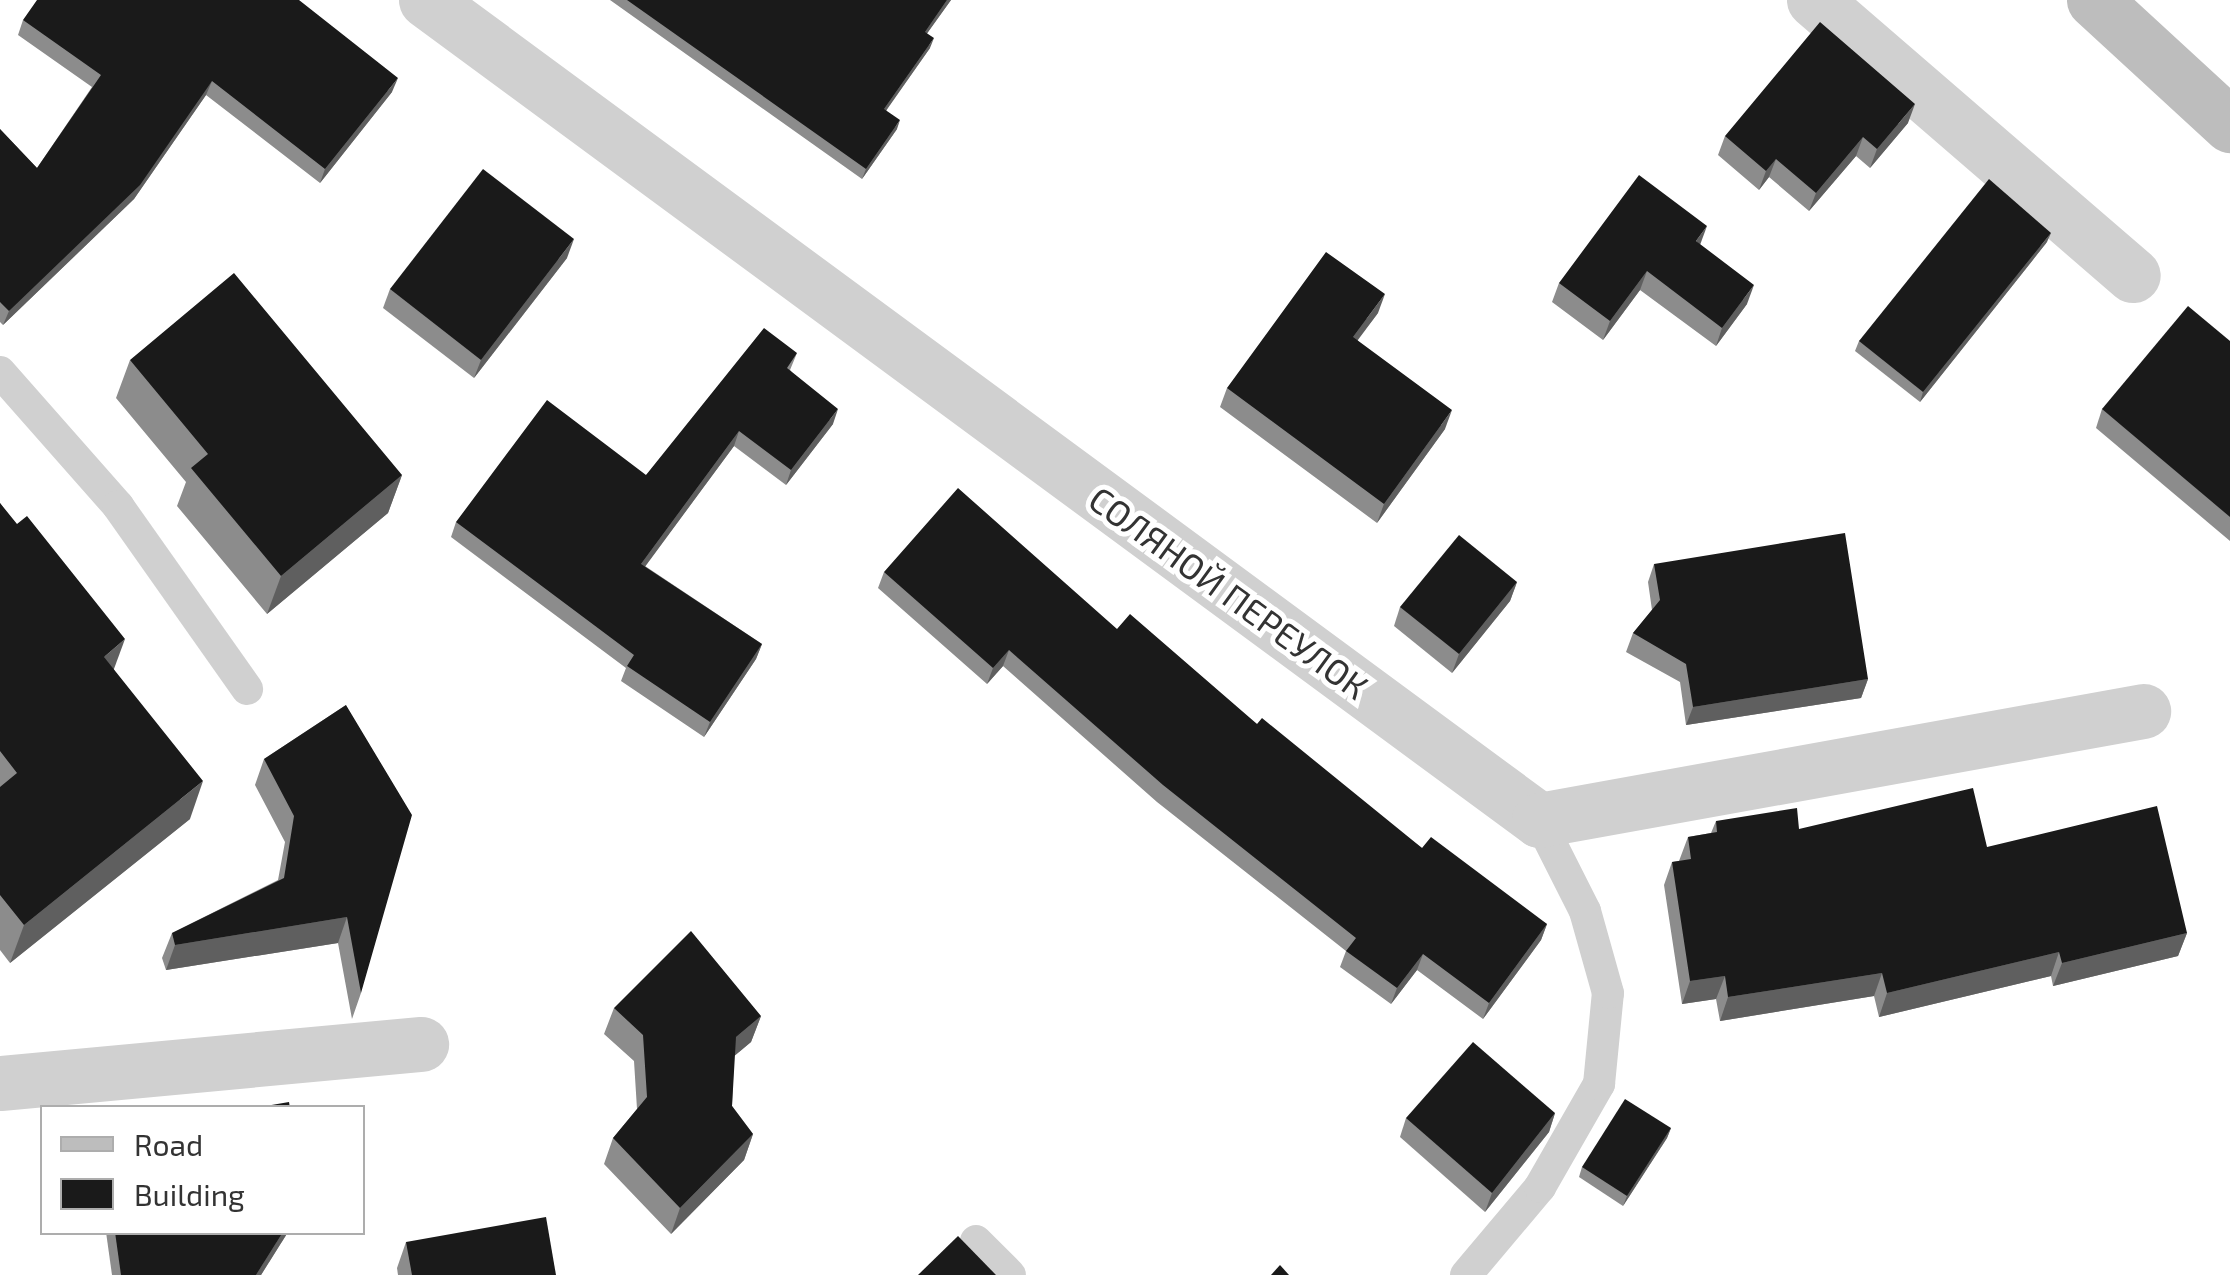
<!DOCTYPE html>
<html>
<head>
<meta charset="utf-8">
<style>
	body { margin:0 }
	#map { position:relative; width:2230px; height:1275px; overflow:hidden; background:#fff; font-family:"Exo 2",sans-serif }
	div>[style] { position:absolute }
	.service>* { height:32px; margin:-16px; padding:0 16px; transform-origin:16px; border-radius:16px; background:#d0d0d0 }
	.minor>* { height:55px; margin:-27.5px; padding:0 27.5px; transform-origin:27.5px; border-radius:27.5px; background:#d0d0d0 }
	.secondary>* { height:55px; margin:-27.5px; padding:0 27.5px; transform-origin:27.5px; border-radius:27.5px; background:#bdbdbd }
	.wall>* { inset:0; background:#8c8c8c }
	.shaded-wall>* { inset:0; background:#5f5f5f }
	.building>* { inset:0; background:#1a1a1a }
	span { translate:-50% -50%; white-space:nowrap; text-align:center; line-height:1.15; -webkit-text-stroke:10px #fff; paint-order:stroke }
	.street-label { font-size:35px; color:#333 }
	.legend { position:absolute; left:40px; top:1105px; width:325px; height:130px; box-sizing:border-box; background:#fff; border:2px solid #adadad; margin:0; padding:12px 18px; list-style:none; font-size:30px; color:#333 }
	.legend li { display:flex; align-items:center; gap:20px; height:50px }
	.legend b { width:50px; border:2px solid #adadad }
</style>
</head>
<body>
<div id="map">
	<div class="service">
		<i style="left:0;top:372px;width:179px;rotate:48.6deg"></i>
		<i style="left:118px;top:506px;width:224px;rotate:54.8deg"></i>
		<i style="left:976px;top:1241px;width:48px;rotate:45deg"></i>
		<i style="left:1466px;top:1275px;width:115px;rotate:-49.9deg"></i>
		<i style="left:1540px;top:1187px;width:119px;rotate:-60.2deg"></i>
		<i style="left:1599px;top:1084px;width:91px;rotate:-84.4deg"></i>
		<i style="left:1608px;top:993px;width:85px;rotate:-105.7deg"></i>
		<i style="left:1585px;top:911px;width:102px;rotate:-116.8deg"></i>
	</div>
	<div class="minor">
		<i style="left:426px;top:0;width:1382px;rotate:36.38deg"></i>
		<i style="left:1539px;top:820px;width:614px;rotate:-10.23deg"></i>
		<i style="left:1814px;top:0;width:421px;rotate:40.8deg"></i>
		<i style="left:0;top:1083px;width:423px;rotate:-5.3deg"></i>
	</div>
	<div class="secondary">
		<i style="left:2094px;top:0;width:185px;rotate:42.6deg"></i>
	</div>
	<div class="wall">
		<i style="clip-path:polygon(610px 0,951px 0,927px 33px,930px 48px,886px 110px,897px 129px,862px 179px)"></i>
		<i style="clip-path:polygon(23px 20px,392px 92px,320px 183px,206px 95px,134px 199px,3px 325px,0 322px,0 129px,37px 168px,92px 87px,18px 35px)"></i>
		<i style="clip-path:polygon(1908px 123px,1870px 168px,1856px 156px,1809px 211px,1769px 177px,1759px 190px,1718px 155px,1725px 136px)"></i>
		<i style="clip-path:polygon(2047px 242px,1920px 402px,1855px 351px,1859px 341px)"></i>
		<i style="clip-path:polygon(1700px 245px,1747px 304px,1716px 346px,1640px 290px,1603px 340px,1552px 302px,1559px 283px)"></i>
		<i style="clip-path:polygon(567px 258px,474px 378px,383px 308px,390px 289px)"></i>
		<i style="clip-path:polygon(1378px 313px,1357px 340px,1445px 429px,1377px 523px,1220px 407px,1227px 388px)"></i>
		<i style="clip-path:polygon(2230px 341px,2230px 541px,2096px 428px,2102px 409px)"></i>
		<i style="clip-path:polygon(797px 353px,790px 370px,833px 424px,786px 485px,734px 446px,645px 566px,762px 644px,756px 659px,704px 737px,621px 681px,626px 668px,451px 537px,456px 522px,646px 475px)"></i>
		<i style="clip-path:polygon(130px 360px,402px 475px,388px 513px,267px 614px,177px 506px,186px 482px,116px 398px)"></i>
		<i style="clip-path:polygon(0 503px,114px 670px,190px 819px,10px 963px,0 950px)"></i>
		<i style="clip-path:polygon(1654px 564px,1868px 679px,1861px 698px,1686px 725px,1680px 682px,1626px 652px,1633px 633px,1652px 610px,1648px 582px)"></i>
		<i style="clip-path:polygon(884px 572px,1117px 629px,1257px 724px,1422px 848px,1547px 924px,1541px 940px,1483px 1019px,1417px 970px,1391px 1004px,1340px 967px,1346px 951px,1157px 802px,1003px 666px,987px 684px,878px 588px)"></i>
		<i style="clip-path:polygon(1517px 582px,1510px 601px,1452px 673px,1394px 626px,1400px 607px)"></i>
		<i style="clip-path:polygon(346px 705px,361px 993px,352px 1019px,338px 943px,166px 970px,162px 958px,172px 933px,278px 880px,285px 842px,255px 785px,264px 759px)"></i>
		<i style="clip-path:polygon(1716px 821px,1987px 847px,2187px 933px,2178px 956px,2053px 986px,2051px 976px,1879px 1017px,1874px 996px,1720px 1021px,1716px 999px,1682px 1004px,1664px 885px,1672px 862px,1679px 861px,1688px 837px,1711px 833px)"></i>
		<i style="clip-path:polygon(614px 1008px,761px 1016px,751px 1042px,734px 1056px,732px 1106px,753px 1134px,744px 1160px,671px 1234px,604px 1164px,613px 1138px,637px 1109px,634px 1061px,604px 1034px)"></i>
		<i style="clip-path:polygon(1555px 1113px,1549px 1132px,1485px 1212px,1400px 1137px,1406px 1118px)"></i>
		<i style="clip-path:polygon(1671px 1128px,1667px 1138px,1623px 1206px,1579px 1177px,1582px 1167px)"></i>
		<i style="clip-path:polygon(106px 1232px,288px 1232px,261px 1275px,112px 1275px)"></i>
		<i style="clip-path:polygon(406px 1242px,556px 1275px,398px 1275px,397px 1268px)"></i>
	</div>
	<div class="shaded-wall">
		<i style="clip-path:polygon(947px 0,951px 0,921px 42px,925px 32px)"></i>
		<i style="clip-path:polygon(934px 38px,930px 48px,881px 118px,884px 109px)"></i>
		<i style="clip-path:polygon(398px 78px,392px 92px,320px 183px,325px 169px)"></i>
		<i style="clip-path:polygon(212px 81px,206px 95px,134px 199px,3px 325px,9px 311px)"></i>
		<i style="clip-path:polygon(1915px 104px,1908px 123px,1870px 168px,1877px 149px)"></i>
		<i style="clip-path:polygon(900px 120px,897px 129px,862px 179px,866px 169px)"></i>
		<i style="clip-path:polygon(1863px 137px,1856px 156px,1809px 211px,1816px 193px)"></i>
		<i style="clip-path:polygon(1776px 159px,1769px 177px,1759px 190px,1766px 171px)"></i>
		<i style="clip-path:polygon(1707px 226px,1700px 245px,1696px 241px)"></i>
		<i style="clip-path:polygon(2051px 233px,2047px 242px,1920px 402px,1923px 392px)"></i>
		<i style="clip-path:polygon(574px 239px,567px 258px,474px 378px,481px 360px)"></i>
		<i style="clip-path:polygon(1647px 271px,1640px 290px,1603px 340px,1610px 321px)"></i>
		<i style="clip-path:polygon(1754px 285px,1747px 304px,1716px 346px,1722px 328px)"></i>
		<i style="clip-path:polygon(1385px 294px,1378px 313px,1346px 356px,1353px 337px)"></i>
		<i style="clip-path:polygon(838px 409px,833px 424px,786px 485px,791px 470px)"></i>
		<i style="clip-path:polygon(1452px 410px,1445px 429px,1377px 523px,1384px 504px)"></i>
		<i style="clip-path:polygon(739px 431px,734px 446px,636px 579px,641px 564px)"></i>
		<i style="clip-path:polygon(402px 475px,388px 513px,267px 614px,281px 576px)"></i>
		<i style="clip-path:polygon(1517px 582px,1510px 601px,1452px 673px,1459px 654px)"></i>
		<i style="clip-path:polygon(125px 639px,111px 677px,104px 657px)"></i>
		<i style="clip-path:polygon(762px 644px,756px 659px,704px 737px,710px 722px)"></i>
		<i style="clip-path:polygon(1009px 650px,1003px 666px,987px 684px,993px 668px)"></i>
		<i style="clip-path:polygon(1868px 679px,1861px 698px,1686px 725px,1693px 707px)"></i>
		<i style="clip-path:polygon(203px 781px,190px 819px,10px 963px,24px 925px)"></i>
		<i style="clip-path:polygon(347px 917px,338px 943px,166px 970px,175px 945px)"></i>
		<i style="clip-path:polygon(1547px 924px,1541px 940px,1483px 1019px,1489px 1003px)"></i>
		<i style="clip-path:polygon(2187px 933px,2178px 956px,2053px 986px,2062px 963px)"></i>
		<i style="clip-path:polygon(2059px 952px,2051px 976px,1879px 1017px,1887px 993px)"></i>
		<i style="clip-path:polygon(1423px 954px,1417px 970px,1391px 1004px,1397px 988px)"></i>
		<i style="clip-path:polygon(1882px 973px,1874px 996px,1720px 1021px,1728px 997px)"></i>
		<i style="clip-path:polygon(1725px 976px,1716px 999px,1682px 1004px,1690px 981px)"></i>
		<i style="clip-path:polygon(761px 1016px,751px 1042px,726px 1063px,736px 1037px)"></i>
		<i style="clip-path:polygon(1555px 1113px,1549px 1132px,1485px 1212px,1492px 1193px)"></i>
		<i style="clip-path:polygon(1671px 1128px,1667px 1138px,1623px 1206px,1627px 1196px)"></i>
		<i style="clip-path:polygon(753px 1134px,744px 1160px,671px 1234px,680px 1208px)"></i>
		<i style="clip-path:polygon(283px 1232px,288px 1232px,261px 1275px,256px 1275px)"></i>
	</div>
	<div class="building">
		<i style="clip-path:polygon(37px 0,299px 0,398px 78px,325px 169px,212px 81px,140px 185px,9px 311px,0 302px,0 129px,37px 168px,101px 75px,23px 20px)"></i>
		<i style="clip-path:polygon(627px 0,947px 0,925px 32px,934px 38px,884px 109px,900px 120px,866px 169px)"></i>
		<i style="clip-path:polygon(1820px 22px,1915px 104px,1877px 149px,1863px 137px,1816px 193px,1776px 159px,1766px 171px,1725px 136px)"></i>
		<i style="clip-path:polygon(483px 169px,574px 239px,481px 360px,390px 289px)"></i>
		<i style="clip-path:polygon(1639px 175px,1707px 226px,1696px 241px,1754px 285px,1722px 328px,1647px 271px,1610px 321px,1559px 283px)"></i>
		<i style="clip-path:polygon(1989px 179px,2051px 233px,1923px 392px,1859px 341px)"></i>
		<i style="clip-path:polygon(1326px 252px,1385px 294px,1353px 337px,1452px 410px,1384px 504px,1227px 388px)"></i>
		<i style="clip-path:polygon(234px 273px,402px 475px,281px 576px,191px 468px,208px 454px,130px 360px)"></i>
		<i style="clip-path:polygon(2188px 306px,2230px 341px,2230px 517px,2102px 409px)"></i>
		<i style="clip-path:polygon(764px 328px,797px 353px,787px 368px,838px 409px,791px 470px,739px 431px,641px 564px,762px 644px,710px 722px,627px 666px,634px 655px,456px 522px,547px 400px,646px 475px)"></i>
		<i style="clip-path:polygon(958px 488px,1117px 629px,1130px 614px,1257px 724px,1262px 718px,1422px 848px,1431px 837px,1547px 924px,1489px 1003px,1423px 954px,1397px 988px,1346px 951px,1356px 938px,1163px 785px,1009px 650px,993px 668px,884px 572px)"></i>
		<i style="clip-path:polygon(0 503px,17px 524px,27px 516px,125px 639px,104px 657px,203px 781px,24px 925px,0 895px,0 787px,17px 773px,0 751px)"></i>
		<i style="clip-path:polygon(1845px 533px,1868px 679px,1693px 707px,1686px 664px,1633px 633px,1660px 600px,1654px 564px)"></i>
		<i style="clip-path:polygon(1459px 535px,1517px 582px,1459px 654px,1400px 607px)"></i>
		<i style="clip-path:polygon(346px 705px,412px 815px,361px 993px,347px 917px,175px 945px,172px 933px,284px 878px,294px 816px,264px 759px)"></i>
		<i style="clip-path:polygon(1973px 788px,1987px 847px,2157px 806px,2187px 933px,2062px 963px,2059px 952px,1887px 993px,1882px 973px,1728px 997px,1725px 976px,1690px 981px,1672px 862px,1691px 859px,1688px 837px,1717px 832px,1716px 821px,1797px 808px,1799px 829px)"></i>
		<i style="clip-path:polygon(691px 931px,761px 1016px,736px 1037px,732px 1106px,753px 1134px,680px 1208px,613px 1138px,647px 1097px,643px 1035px,614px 1008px)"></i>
		<i style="clip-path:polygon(1473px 1042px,1555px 1113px,1492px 1193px,1406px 1118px)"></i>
		<i style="clip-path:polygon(1625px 1099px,1671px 1128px,1627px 1196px,1582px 1167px)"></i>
		<i style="clip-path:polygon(289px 1102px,290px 1108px,254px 1108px)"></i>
		<i style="clip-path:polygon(546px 1217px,556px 1275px,412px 1275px,406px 1242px)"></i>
		<i style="clip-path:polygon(115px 1232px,283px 1232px,256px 1275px,121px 1275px)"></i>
		<i style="clip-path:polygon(958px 1236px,996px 1275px,918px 1275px)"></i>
		<i style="clip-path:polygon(1280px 1265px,1289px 1275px,1271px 1275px)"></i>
	</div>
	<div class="street-label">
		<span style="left:1229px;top:592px;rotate:36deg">СОЛЯНОЙ ПЕРЕУЛОК</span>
	</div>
	<ul class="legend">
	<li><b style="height:12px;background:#bdbdbd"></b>Road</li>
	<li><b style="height:28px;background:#1a1a1a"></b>Building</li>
	</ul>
</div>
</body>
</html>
